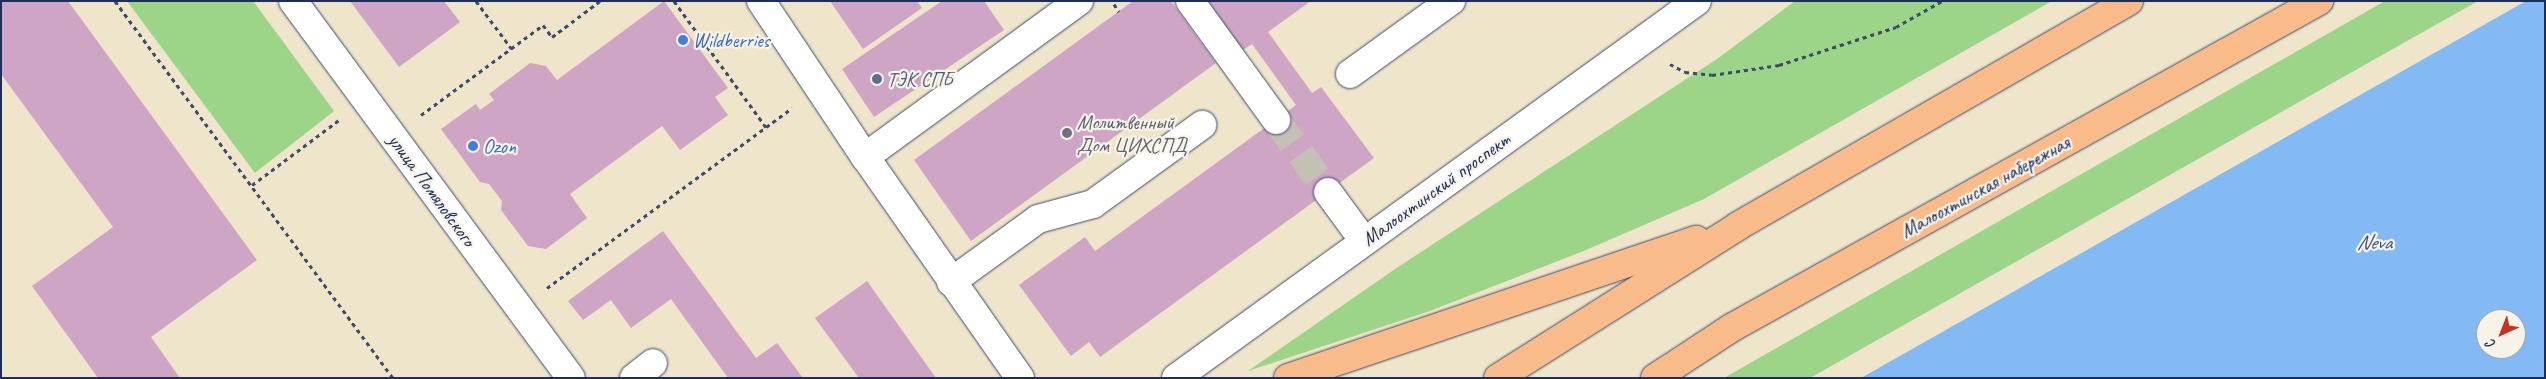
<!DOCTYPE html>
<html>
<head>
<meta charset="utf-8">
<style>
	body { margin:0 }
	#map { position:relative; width:2546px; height:379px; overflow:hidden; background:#eee5ca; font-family:Caveat,sans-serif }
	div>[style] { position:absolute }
	.green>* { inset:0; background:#9cd588 }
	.water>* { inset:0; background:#84baf3 }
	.building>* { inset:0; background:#cfa5c6 }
	.minor-tunnel>* { height:28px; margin-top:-14px; transform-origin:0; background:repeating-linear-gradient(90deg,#c4c1b4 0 28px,transparent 0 42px) }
	.path>* { height:3px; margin-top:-1.5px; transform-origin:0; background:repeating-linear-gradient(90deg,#3b4a6e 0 4px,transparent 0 8px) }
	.roads { filter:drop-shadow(0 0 1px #3b4a6e) drop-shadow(0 0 1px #3b4a6e) }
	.minor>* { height:28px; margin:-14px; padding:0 14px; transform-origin:14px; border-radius:14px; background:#fff }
	.major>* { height:28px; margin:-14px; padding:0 14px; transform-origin:14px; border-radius:14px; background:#fabb8b }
	.dots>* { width:14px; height:14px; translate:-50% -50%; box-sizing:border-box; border:2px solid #f7f3e8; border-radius:50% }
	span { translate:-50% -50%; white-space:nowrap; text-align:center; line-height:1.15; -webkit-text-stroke:4.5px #f7f3e8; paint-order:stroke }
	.shop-label { font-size:20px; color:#366cbe }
	.left { translate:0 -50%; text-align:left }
	.service-label { font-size:20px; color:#4e5e75 }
	.worship-label { font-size:20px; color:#5b616d }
	.street-label { font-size:20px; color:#1b2f5e }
	.water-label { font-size:21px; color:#355283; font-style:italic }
	.frame { position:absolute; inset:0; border:2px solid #1b2f5e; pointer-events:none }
	.north { position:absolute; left:2476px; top:309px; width:50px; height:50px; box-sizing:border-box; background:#f7f3e8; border:1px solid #9fa5b1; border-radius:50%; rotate:224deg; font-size:14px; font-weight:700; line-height:20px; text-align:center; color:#1b2f5e }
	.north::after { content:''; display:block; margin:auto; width:18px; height:22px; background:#c8321e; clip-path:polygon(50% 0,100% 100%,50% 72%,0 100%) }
</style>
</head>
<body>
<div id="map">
	<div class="green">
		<i style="clip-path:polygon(127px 1px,253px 1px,334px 111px,255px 173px)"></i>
		<i style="clip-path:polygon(1795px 1px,2052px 1px,1704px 199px,1586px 250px,1430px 311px,1248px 371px,1398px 267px,1717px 59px)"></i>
		<i style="clip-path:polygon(2385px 1px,2478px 1px,1810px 378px,1724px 378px)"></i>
	</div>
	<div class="water">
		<i style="clip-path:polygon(evenodd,2526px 1px,2545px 1px,2545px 378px,1861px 378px,2526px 1px,2486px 319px,2516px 319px,2516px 349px,2486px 349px,2486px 319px)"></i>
	</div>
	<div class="building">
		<i style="clip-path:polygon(1px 1px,68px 1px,257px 260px,151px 337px,180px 378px,98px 378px,32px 286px,113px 227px,1px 74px)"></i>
		<i style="clip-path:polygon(350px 1px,444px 1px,460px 22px,399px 67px)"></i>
		<i style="clip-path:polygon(664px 1px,728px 88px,715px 97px,728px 115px,680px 150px,662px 126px,570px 194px,587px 218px,546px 249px,528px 246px,501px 210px,502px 201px,489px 184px,480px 182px,441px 129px,476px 104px,480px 110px,494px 100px,489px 94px,530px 63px,546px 66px,557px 80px)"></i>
		<i style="clip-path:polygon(830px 1px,917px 1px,922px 8px,863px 49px)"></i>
		<i style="clip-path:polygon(942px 1px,984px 1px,1004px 30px,874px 117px,842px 69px)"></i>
		<i style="clip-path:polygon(1133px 1px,1171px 1px,1216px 63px,971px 241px,914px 160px)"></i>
		<i style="clip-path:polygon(1208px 1px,1311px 1px,1268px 32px,1312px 93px,1321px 87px,1374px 158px,1100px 357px,1089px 342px,1071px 356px,1019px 285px,1085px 237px,1095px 251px,1296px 105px,1252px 44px,1243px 50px)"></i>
		<i style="clip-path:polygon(663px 231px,756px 358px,777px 343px,803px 378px,728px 378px,671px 299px,631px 328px,611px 300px,583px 320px,568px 301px)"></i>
		<i style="clip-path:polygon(867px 281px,936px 378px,859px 378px,815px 318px)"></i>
	</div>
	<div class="minor-tunnel">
		<i style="left:1276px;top:120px;width:89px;rotate:54.2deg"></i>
	</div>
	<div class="path">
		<i style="left:115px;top:1px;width:468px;rotate:53.6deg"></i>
		<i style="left:476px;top:1px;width:59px;rotate:53.3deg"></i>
		<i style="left:674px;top:1px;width:156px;rotate:53.9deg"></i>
		<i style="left:1114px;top:4px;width:9px;rotate:58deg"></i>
		<i style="left:1670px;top:64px;width:17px;rotate:28deg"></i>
		<i style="left:1685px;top:72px;width:27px;rotate:6deg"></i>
		<i style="left:1712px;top:75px;width:68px;rotate:-8.5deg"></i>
		<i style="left:1779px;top:65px;width:123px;rotate:-18deg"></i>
		<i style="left:1896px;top:27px;width:53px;rotate:-29.5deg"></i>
		<i style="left:421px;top:115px;width:152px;rotate:-36.4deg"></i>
		<i style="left:543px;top:25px;width:15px;rotate:53deg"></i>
		<i style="left:552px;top:37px;width:60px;rotate:-36.9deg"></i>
		<i style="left:252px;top:185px;width:109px;rotate:-36.8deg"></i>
		<i style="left:547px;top:288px;width:304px;rotate:-36.3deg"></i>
	</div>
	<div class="roads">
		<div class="minor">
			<i style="left:293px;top:1px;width:468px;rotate:53.6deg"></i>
			<i style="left:761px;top:1px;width:187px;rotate:56.3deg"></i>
			<i style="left:1190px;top:1px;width:147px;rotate:54.1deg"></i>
			<i style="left:1350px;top:74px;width:125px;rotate:-35.9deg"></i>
			<i style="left:1328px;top:192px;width:61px;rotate:53.7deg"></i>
			<i style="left:951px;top:282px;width:107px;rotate:-35.9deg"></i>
			<i style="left:1038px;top:219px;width:57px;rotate:-15.3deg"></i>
			<i style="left:1093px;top:204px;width:135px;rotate:-35.9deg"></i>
			<i style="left:634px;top:378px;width:24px;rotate:-38deg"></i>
			<i style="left:1020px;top:378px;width:270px;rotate:-125deg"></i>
			<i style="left:865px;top:157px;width:265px;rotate:-36.1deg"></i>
			<i style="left:1176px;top:378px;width:643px;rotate:-35.89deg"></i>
		</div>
		<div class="major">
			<i style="left:1288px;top:378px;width:431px;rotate:-18.7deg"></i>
			<i style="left:1498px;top:378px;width:284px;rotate:-32.3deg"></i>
			<i style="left:1738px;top:226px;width:451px;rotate:-29.9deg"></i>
			<i style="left:1655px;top:378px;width:93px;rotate:-33.2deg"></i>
			<i style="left:1733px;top:327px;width:671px;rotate:-29.09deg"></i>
		</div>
	</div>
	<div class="dots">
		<i style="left:683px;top:40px;background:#3f7fe0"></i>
		<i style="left:877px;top:79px;background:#5c6f8a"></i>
		<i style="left:1067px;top:133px;background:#6b7280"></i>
		<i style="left:473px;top:146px;background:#3f7fe0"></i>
	</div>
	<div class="shop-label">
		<span class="left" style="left:693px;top:40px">Wildberries</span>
		<span class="left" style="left:483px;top:146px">Ozon</span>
	</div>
	<div class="service-label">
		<span class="left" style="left:887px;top:79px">ТЭК СПБ</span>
	</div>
	<div class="worship-label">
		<span class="left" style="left:1077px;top:134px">Молитвенный<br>Дом ЦИХСПД</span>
	</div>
	<div class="street-label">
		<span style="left:1985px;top:187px;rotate:-29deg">Малоохтинская набережная</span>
		<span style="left:1436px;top:189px;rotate:-36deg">Малоохтинский проспект</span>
		<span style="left:432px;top:190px;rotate:54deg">улица Помяловского</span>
	</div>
	<div class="water-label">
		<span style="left:2374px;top:242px">Neva</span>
	</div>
	<div class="frame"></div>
	<div class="north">С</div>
</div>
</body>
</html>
